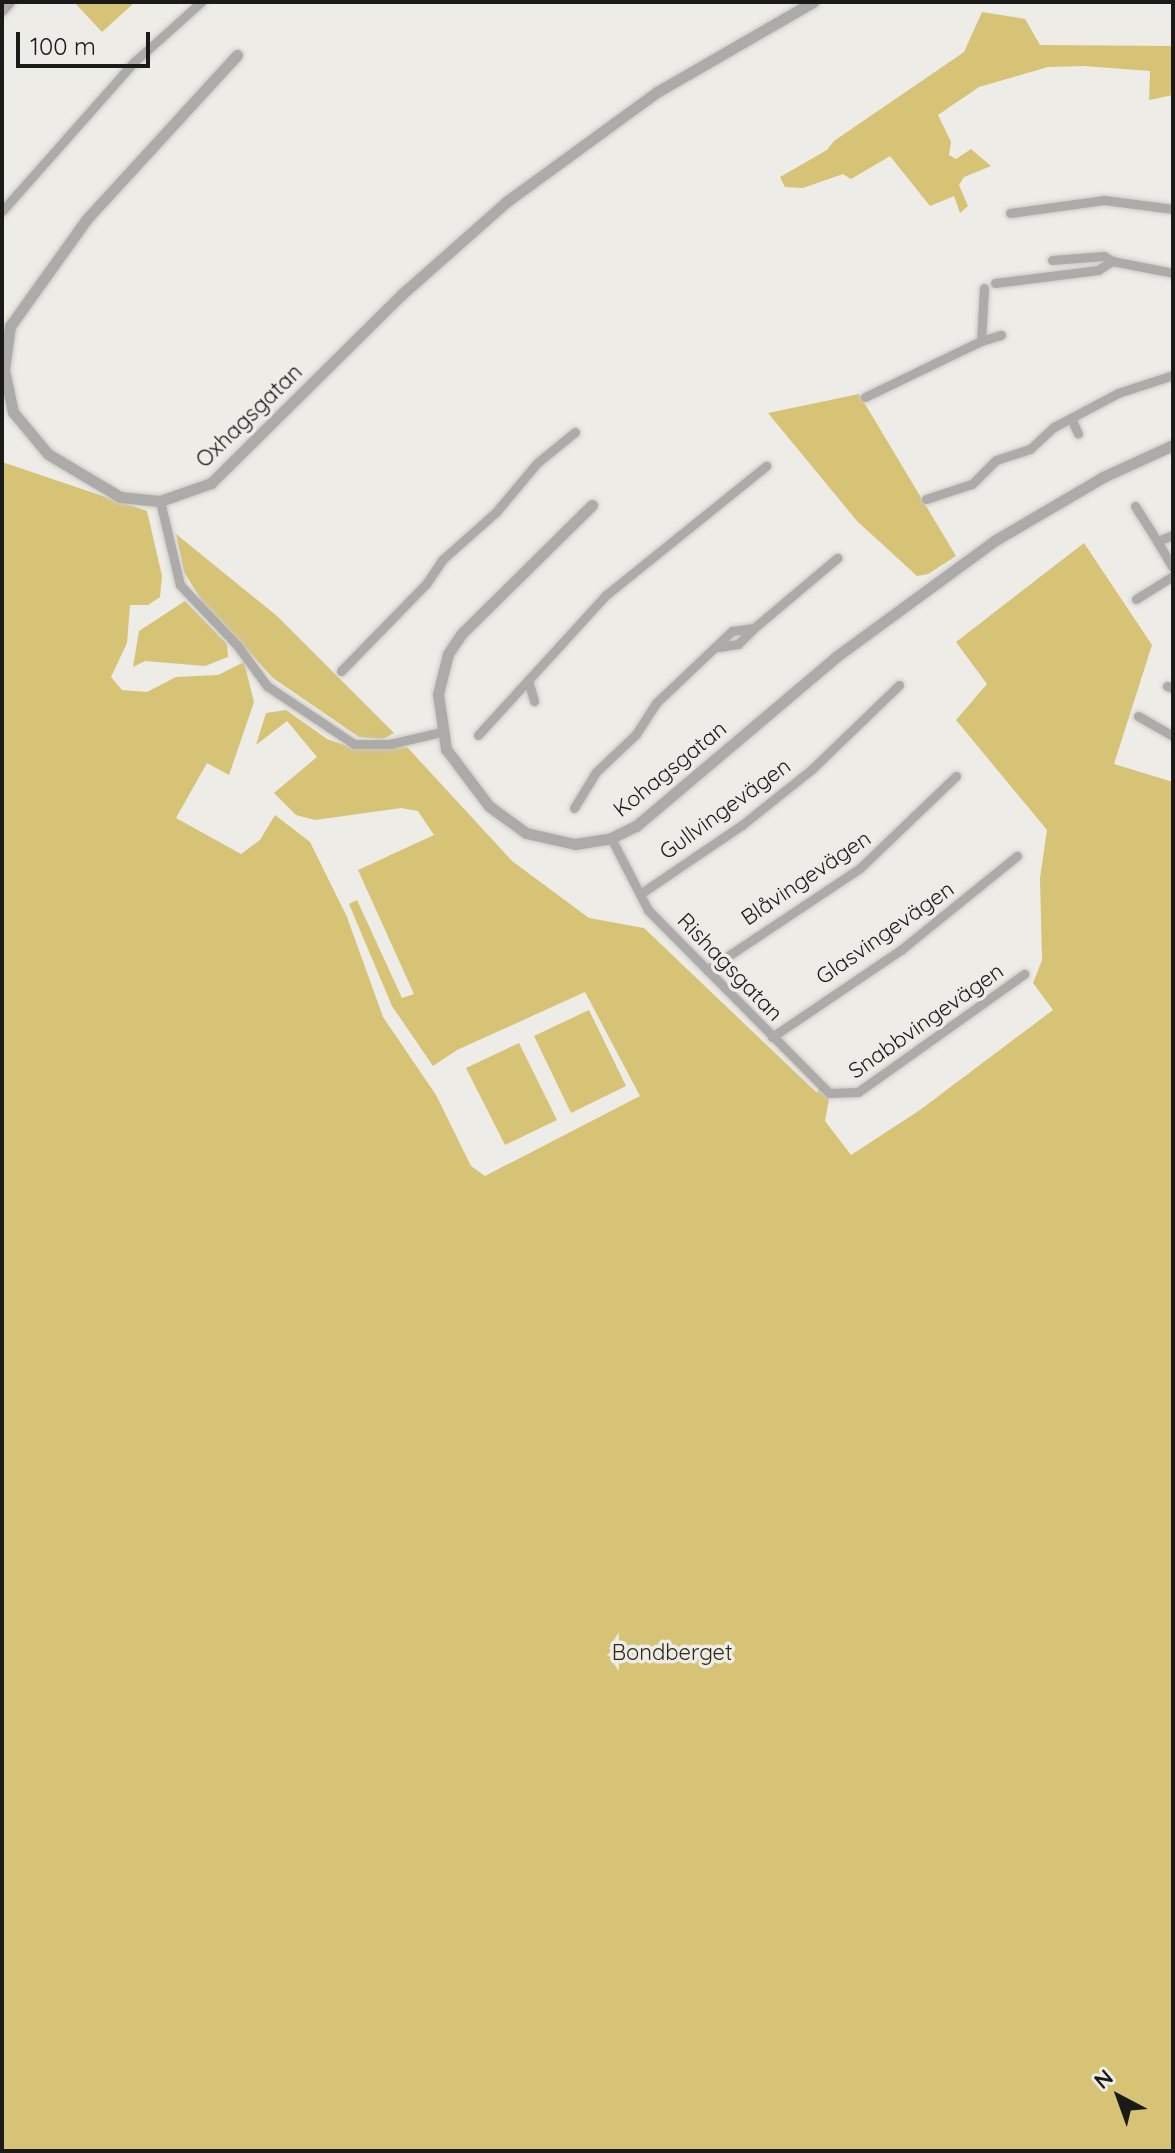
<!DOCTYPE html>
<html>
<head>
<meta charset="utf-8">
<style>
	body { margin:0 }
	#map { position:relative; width:1175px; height:2153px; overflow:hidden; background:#edece6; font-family:Quicksand,sans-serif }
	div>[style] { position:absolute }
	.green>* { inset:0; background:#d6c375 }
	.roads { filter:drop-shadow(0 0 2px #cbcac5) drop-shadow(0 0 2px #cbcac5) }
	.minor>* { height:9px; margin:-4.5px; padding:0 4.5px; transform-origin:4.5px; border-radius:4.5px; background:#acaba9 }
	.tertiary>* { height:11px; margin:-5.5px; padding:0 5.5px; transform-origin:5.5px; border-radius:5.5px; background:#acaba9 }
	span { translate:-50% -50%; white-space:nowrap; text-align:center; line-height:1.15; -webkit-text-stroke:7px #edece6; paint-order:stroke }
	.street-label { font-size:22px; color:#1a1a18 }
	.park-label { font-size:22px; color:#2e2917 }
	.frame { position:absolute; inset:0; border:4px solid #1a1a18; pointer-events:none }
	.north { position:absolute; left:1079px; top:2057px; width:80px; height:80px; -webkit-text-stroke:6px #edece6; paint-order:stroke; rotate:319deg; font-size:22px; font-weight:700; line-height:32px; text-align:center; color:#1a1a18 }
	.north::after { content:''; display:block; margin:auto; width:28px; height:36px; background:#1a1a18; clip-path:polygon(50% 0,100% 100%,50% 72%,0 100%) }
	.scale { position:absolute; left:16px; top:32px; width:134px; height:36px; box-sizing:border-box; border:4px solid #1a1a18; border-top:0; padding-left:10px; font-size:24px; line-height:28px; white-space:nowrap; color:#1a1a18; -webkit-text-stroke:6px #edece6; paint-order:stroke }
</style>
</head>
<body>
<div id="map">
	<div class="green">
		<i style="clip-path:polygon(74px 2px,135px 2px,102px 32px)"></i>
		<i style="clip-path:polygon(982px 12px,1025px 19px,1040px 45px,1173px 46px,1173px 95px,1149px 100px,1150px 71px,1084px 66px,1048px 67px,979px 87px,938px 115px,951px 142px,949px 155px,956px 159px,971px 149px,991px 166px,964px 177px,959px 185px,968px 206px,960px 213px,954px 196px,930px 206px,890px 156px,851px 179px,843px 174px,803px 188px,785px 187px,780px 177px,827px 150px,834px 141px,964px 52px)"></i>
		<i style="clip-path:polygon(859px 394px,956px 556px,928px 574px,917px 576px,857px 521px,768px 413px)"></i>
		<i style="clip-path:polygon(2px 462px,147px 511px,162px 576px,160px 597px,148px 605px,130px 605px,127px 643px,111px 677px,122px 690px,147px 692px,176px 677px,218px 675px,244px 662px,254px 702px,229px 775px,207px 763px,176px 818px,241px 854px,260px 840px,275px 815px,310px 842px,347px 917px,383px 1017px,436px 1095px,471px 1166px,485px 1176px,640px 1096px,585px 992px,457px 1050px,433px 1066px,392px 1006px,349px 904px,357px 900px,402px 998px,414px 994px,358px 870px,434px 835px,418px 811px,401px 808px,315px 820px,296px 815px,274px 793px,317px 757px,287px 721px,256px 745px,266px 713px,286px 710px,327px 739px,356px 749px,407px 747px,512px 861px,589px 918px,644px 928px,817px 1093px,822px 1080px,831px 1088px,825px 1121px,851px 1155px,920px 1110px,1053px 1010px,1033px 983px,1042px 960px,1040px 878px,1047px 830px,956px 720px,987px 684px,956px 642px,1084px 543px,1152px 645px,1114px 764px,1173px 782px,1173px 2151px,2px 2151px)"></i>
		<i style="clip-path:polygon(176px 534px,277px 616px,394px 733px,383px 739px,359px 737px,273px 678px,202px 601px,184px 572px)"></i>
		<i style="clip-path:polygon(185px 601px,227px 644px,228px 657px,205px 666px,145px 661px,133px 667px,139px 631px)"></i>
		<i style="clip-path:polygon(589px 1010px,626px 1086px,571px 1113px,534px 1036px)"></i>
		<i style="clip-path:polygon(519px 1043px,557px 1120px,505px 1145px,466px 1068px)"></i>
	</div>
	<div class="roads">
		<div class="minor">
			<i style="left:2px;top:11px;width:12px;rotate:-48deg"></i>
			<i style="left:2px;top:211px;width:199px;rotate:-48.5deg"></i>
			<i style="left:134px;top:62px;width:90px;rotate:-41.8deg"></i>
			<i style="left:1010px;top:213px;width:95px;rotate:-7.9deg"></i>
			<i style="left:1104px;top:200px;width:70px;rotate:7.4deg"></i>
			<i style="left:1052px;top:260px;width:52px;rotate:-4.4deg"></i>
			<i style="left:1104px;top:256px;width:9px;rotate:32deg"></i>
			<i style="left:995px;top:283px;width:104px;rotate:-7.2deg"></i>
			<i style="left:1098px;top:270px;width:17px;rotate:-33deg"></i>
			<i style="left:1112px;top:261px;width:62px;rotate:11.1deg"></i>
			<i style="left:981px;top:341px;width:21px;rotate:-17deg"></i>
			<i style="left:865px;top:397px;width:129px;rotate:-25.8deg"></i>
			<i style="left:981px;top:341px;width:53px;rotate:-86.8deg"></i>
			<i style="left:1071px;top:418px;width:17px;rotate:66deg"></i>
			<i style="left:926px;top:499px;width:48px;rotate:-18.1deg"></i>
			<i style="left:972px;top:484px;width:34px;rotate:-45deg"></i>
			<i style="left:996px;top:460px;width:36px;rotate:-18deg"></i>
			<i style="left:1030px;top:449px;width:33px;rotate:-43deg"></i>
			<i style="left:1054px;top:427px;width:72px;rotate:-28deg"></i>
			<i style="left:1118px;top:393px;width:58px;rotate:-18.1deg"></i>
			<i style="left:160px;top:501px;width:86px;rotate:76.6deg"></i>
			<i style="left:180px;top:585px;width:83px;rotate:46.5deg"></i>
			<i style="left:237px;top:645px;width:51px;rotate:53.8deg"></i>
			<i style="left:267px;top:686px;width:105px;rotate:33.7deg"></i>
			<i style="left:354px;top:744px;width:36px"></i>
			<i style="left:390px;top:744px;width:52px;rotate:-13.2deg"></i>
			<i style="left:1135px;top:506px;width:41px;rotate:57.8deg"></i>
			<i style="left:1173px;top:535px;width:17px;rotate:159deg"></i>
			<i style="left:1157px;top:541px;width:31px;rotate:59deg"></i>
			<i style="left:1136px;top:599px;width:44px;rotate:-31.9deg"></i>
			<i style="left:719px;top:647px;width:19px;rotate:-9deg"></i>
			<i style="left:738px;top:644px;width:23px;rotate:-45deg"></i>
			<i style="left:341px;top:671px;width:122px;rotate:-45.7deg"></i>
			<i style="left:426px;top:584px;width:30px;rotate:-56deg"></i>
			<i style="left:443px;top:559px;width:71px;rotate:-41.6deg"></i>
			<i style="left:496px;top:512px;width:64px;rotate:-50.1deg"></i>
			<i style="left:537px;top:463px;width:49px;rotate:-39.2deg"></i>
			<i style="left:528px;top:680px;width:22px;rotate:74deg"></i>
			<i style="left:1167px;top:686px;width:6px;rotate:18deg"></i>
			<i style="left:1138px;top:716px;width:40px;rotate:29.7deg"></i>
			<i style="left:478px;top:735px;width:190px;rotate:-47.6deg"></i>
			<i style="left:606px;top:595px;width:206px;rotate:-38.9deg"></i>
			<i style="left:574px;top:808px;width:42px;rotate:-58.6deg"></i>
			<i style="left:596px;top:772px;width:55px;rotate:-43.5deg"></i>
			<i style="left:636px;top:734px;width:37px;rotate:-57deg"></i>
			<i style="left:656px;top:703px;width:105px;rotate:-43.5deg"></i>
			<i style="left:732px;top:631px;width:22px;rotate:-8deg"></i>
			<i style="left:754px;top:628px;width:109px;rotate:-40.1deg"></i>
			<i style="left:611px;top:838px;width:81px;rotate:62.8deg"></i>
			<i style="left:648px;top:910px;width:257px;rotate:45.3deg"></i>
			<i style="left:829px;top:1093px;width:29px;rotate:-2deg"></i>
			<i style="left:858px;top:1092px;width:204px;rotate:-35.4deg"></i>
			<i style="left:640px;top:894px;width:123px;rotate:-34.1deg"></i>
			<i style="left:742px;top:825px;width:90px;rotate:-38.7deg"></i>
			<i style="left:812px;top:769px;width:121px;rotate:-44deg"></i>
			<i style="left:707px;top:970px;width:184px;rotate:-33.7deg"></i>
			<i style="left:860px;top:868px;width:133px;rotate:-43.8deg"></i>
			<i style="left:772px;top:1037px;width:157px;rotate:-34.1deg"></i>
			<i style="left:902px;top:949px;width:148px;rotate:-39deg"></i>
		</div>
		<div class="tertiary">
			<i style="left:237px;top:55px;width:224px;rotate:132.5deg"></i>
			<i style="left:86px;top:220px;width:130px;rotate:125.6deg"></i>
			<i style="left:10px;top:326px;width:44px;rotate:97.8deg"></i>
			<i style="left:4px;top:370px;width:43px;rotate:77.9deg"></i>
			<i style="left:13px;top:412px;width:55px;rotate:50.2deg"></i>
			<i style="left:48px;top:454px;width:84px;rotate:30.8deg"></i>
			<i style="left:120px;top:497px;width:40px;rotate:5.7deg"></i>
			<i style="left:160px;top:501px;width:54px;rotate:-19.4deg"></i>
			<i style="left:211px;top:483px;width:267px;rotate:-44.7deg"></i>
			<i style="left:401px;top:295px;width:140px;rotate:-41.5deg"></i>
			<i style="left:506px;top:202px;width:187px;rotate:-36.1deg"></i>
			<i style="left:657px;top:92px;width:180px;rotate:-30deg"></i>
			<i style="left:592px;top:505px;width:182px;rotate:135.4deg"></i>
			<i style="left:462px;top:633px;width:25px;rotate:124deg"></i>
			<i style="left:448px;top:654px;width:41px;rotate:104deg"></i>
			<i style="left:438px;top:694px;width:56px;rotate:81.7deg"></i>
			<i style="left:446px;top:749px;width:71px;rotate:53deg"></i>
			<i style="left:489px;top:806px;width:46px;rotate:36.1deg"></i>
			<i style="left:526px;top:833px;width:50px;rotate:12.7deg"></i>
			<i style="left:575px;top:844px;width:36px;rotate:-9deg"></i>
			<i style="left:611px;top:838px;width:28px;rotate:-26deg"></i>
			<i style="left:636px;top:826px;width:263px;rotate:-40.2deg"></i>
			<i style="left:837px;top:656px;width:195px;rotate:-36.2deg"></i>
			<i style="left:994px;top:541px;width:126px;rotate:-30.4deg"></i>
			<i style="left:1103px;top:477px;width:77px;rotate:-24.6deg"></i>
		</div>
	</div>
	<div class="street-label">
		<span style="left:249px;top:416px;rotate:-44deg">Oxhagsgatan</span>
		<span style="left:670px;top:769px;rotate:-39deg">Kohagsgatan</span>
		<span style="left:725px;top:809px;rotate:-36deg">Gullvingevägen</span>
		<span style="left:806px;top:878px;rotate:-34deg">Blåvingevägen</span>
		<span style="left:885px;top:933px;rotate:-35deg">Glasvingevägen</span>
		<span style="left:730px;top:967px;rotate:46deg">Rishagsgatan</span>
		<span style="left:926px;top:1021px;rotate:-35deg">Snabbvingevägen</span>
	</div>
	<div class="park-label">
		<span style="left:672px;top:1653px">Bondberget</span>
	</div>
	<div class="frame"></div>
	<div class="north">N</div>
	<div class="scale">100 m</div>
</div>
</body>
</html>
